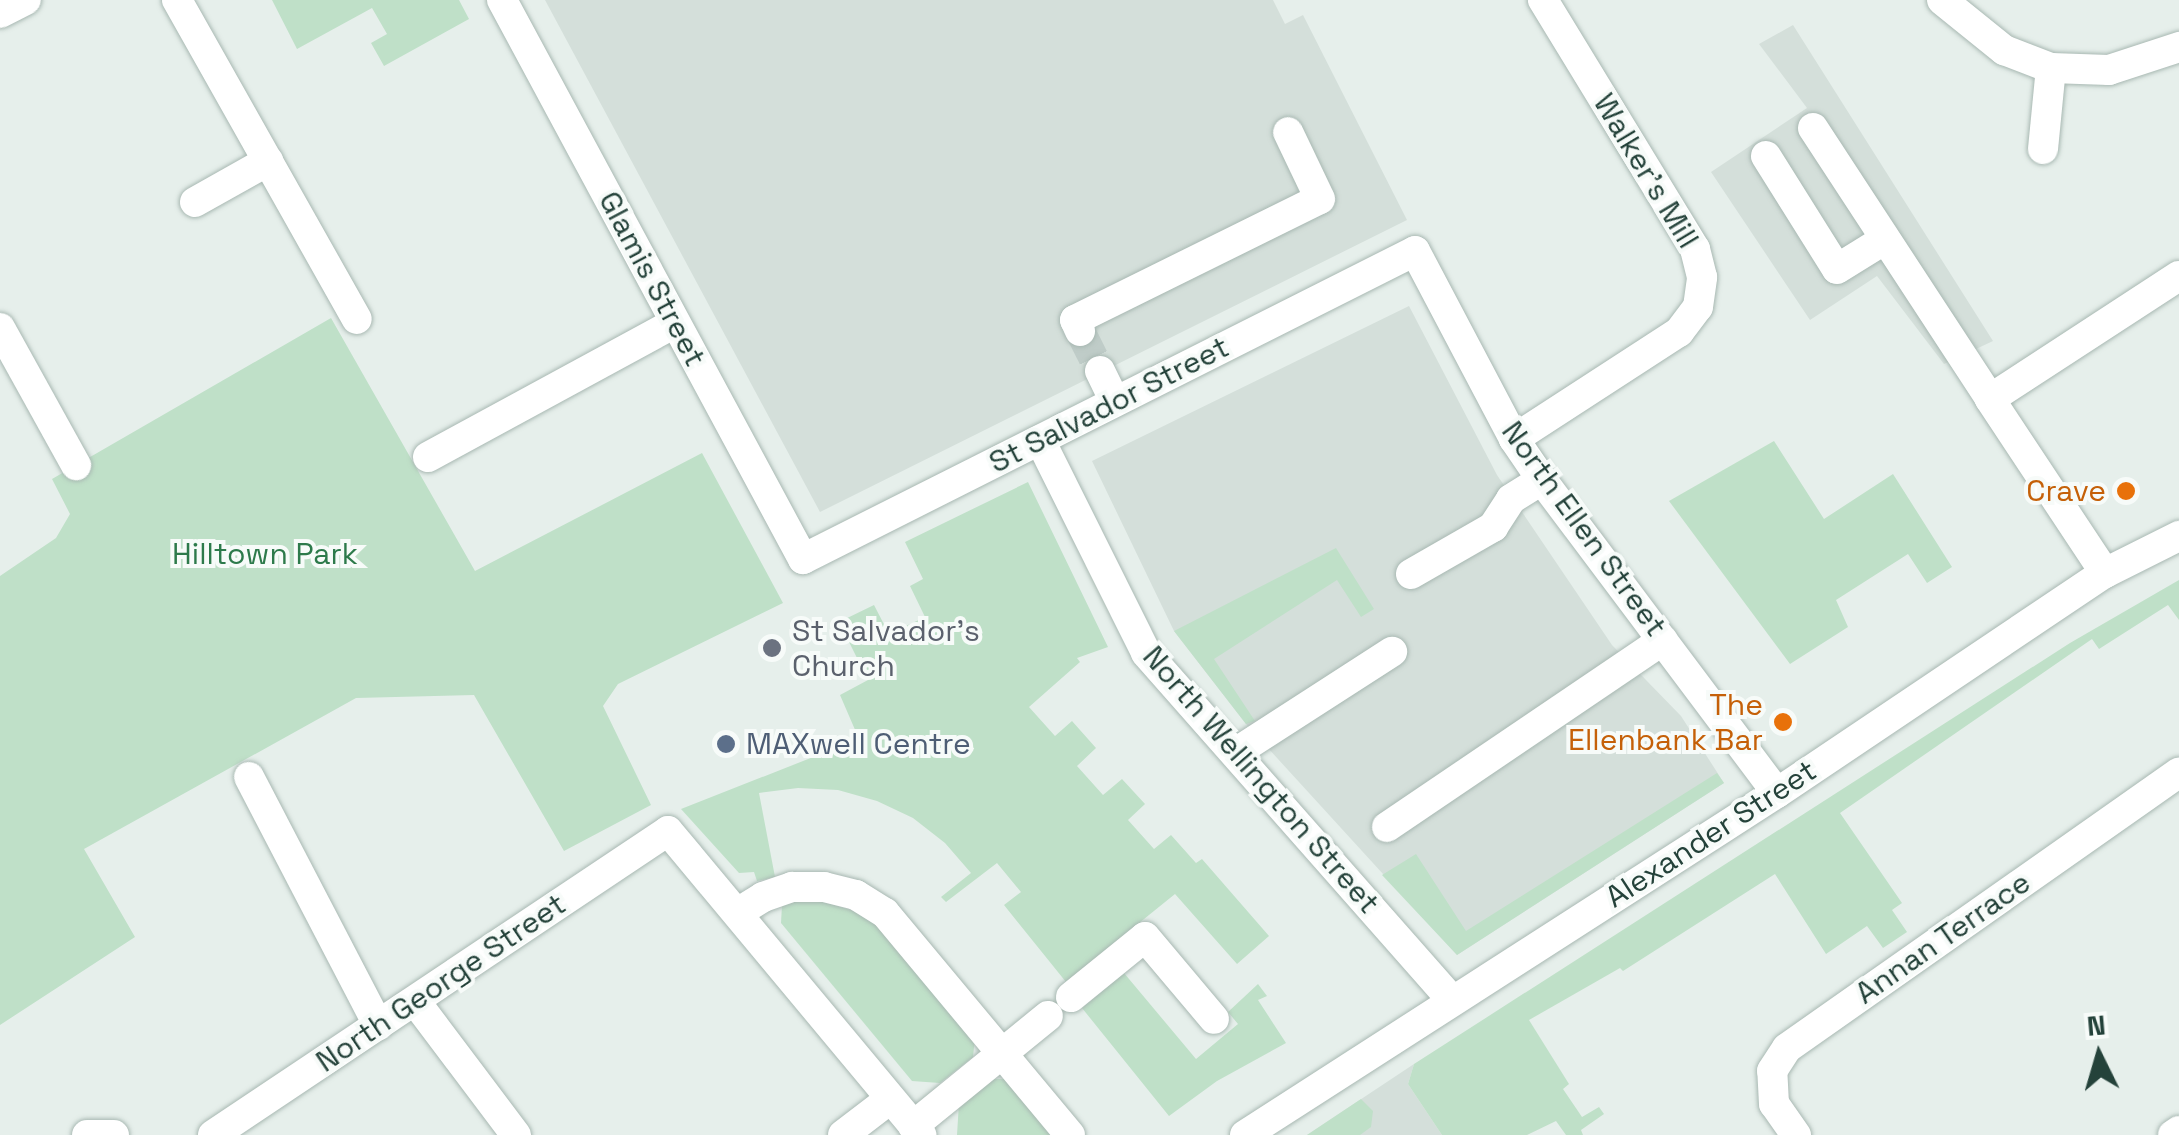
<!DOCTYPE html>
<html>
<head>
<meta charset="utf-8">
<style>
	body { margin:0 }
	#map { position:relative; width:2179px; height:1135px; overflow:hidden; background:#e6efeb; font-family:"Space Grotesk",sans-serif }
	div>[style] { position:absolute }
	.built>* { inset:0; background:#d4dfda }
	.green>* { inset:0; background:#bfe0c8 }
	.minor-tunnel>* { height:30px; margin-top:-15px; transform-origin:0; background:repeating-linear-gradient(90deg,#bfccc8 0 30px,transparent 0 45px) }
	.roads { filter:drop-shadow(0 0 2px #a8b8b2) drop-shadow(0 0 2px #a8b8b2) }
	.minor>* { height:30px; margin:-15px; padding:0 15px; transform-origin:15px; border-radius:15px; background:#fff }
	.dots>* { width:28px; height:28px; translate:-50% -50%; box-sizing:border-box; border:5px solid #f7fbf9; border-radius:50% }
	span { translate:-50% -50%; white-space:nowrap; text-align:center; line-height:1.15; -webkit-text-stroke:8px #f7fbf9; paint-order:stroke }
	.street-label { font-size:30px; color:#24423a }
	.food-label { font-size:30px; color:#c56008 }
	.right { translate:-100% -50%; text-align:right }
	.park-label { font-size:30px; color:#2d7a4b }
	.worship-label { font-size:30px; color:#5b616d }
	.left { translate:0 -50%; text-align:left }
	.service-label { font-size:30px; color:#4e5e75 }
	.north { position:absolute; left:2049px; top:1005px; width:100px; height:100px; -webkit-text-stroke:8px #f7fbf9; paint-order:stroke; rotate:355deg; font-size:28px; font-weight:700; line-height:40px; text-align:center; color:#24423a }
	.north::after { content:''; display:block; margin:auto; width:35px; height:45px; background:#24423a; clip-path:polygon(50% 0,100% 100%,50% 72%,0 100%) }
</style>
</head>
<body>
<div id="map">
	<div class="built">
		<i style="clip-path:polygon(545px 0,1273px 0,1285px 24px,1303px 15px,1407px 220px,820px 512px)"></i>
		<i style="clip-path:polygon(1793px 25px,1993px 341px,1944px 364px,1877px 276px,1810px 320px,1711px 172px,1807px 108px,1759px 44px)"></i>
		<i style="clip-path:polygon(1409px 306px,1497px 475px,1612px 645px,1681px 716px,1724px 783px,1457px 955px,1246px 724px,1174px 631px,1092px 461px)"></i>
		<i style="clip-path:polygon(1414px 1064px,1408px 1084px,1442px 1135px,1307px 1135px)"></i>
	</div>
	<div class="green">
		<i style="clip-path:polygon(272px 0,459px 0,469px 19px,384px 66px,371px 43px,387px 34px,372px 8px,297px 49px)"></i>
		<i style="clip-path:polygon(331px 318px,475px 571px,702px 453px,783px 603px,618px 684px,603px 706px,651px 805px,564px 851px,474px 695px,356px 698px,84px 849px,135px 937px,0 1025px,0 576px,56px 538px,70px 514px,52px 479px)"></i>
		<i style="clip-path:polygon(1774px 441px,1824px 519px,1893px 474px,1952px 567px,1927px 583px,1908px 554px,1836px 600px,1848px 627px,1790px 664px,1669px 501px)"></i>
		<i style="clip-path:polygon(1028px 482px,1108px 647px,1077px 658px,1080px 662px,1029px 707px,1055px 736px,1072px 721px,1096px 748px,1077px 766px,1103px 795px,1122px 779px,1145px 804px,1128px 820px,1154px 849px,1171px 835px,1196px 863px,1202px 859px,1269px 936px,1237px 964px,1175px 894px,1066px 982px,1004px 905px,1021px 892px,997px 863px,946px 902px,941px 897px,971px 873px,945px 843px,913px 818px,877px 801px,838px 790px,798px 788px,759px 793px,775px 877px,757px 881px,754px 872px,739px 873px,681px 809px,859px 739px,840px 695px,868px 680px,839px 622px,874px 605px,889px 634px,925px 617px,910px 586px,923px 579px,905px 542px)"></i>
		<i style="clip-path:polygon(1336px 548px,1374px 609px,1361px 617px,1337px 580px,1214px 659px,1255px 721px,1246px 724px,1174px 631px)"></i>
		<i style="clip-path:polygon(2179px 580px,2179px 620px,2168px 605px,2099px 649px,2092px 639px,1840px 813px,1902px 903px,1892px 910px,1907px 932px,1883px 948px,1867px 926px,1826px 954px,1775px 874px,1623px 971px,1620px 968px,1529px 1020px,1569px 1084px,1563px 1089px,1582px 1117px,1599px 1107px,1604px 1114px,1581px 1130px,1583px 1135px,1566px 1135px,1556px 1121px,1527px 1135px,1442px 1135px,1408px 1084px,1414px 1064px,2070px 643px)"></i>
		<i style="clip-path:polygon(1717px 773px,1724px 783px,1457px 955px,1382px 875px,1416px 854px,1466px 931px)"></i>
		<i style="clip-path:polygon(812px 898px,876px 918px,975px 1038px,973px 1057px,940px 1083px,912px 1081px,781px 923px,782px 905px)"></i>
		<i style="clip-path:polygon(1124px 973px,1196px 1059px,1238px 1024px,1228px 1012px,1258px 984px,1267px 996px,1258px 1000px,1286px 1043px,1217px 1081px,1169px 1116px,1082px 1008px)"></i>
		<i style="clip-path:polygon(994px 1079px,1012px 1079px,1058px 1135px,957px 1135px,959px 1103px)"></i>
		<i style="clip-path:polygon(1361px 1099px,1373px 1111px,1371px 1127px,1360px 1135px,1307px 1135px)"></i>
	</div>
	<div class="minor-tunnel">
		<i style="left:1080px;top:331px;width:45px;rotate:63.4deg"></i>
	</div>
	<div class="roads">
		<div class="minor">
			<i style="left:177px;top:0;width:366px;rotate:60.6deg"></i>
			<i style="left:502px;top:0;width:635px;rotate:61.7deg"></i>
			<i style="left:803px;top:559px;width:685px;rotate:-26.71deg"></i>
			<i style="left:1415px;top:251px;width:212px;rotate:62.2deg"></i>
			<i style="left:1514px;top:439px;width:50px;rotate:55.7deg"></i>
			<i style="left:1542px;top:480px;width:391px;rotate:53.1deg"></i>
			<i style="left:1942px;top:0;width:80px;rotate:38.9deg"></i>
			<i style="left:2004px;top:50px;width:50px;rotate:21deg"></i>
			<i style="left:2051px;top:68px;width:58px;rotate:2deg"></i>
			<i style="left:2109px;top:70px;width:74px;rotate:-18.2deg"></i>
			<i style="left:0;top:13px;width:29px;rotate:-27deg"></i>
			<i style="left:1813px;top:128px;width:324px;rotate:56.8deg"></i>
			<i style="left:2043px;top:149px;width:81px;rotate:-84.4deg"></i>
			<i style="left:1766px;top:156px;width:133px;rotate:57.9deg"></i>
			<i style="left:1837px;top:269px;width:55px;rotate:-31.7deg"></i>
			<i style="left:195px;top:202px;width:84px;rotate:-29.3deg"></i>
			<i style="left:0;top:328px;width:157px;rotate:61deg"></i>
			<i style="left:1080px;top:331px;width:12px;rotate:-114deg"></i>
			<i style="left:1075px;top:320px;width:273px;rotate:-26.3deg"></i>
			<i style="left:1320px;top:199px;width:74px;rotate:-115.5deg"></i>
			<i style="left:1100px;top:371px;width:34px;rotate:64deg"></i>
			<i style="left:1514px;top:439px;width:197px;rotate:-33deg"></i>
			<i style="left:1679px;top:332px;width:31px;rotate:-53deg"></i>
			<i style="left:1698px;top:307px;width:30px;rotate:-82deg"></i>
			<i style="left:1702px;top:277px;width:29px;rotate:-104deg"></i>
			<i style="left:1695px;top:249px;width:292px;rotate:-121.4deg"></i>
			<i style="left:1040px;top:440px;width:238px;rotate:63.5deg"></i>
			<i style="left:1146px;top:653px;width:461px;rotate:48.6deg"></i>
			<i style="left:428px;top:457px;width:281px;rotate:-28.5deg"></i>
			<i style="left:2105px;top:573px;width:209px;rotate:-123.5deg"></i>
			<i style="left:1990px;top:399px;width:225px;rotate:-33.1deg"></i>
			<i style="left:1411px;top:574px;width:95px;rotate:-29.8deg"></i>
			<i style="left:1493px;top:527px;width:33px;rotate:-57deg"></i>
			<i style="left:1511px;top:499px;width:36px;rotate:-32deg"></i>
			<i style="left:1235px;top:753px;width:187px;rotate:-32.8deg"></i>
			<i style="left:249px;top:777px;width:280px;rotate:62.5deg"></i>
			<i style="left:1387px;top:827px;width:333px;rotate:-34.1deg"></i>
			<i style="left:739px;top:912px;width:28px;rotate:-32deg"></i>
			<i style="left:763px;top:897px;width:31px;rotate:-19deg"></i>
			<i style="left:792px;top:887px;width:32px"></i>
			<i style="left:824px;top:887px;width:33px;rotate:14deg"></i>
			<i style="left:856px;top:895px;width:34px;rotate:32deg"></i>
			<i style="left:885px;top:913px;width:289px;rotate:50.2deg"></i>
			<i style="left:1071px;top:997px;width:95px;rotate:-39deg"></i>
			<i style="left:1145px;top:937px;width:107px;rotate:49.9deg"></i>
			<i style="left:415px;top:1001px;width:168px;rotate:53deg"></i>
			<i style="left:913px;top:1126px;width:174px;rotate:-39.2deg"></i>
			<i style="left:87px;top:1135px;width:27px"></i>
			<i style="left:213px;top:1135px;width:547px;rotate:-33.75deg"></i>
			<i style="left:668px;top:831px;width:396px;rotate:50.2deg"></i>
			<i style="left:843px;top:1135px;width:59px;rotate:-37.5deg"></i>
			<i style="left:1245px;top:1135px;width:632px;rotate:-32.74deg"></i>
			<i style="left:1777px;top:793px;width:395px;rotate:-33.9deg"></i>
			<i style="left:2105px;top:573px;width:83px;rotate:-26.6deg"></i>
			<i style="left:1796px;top:1135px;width:38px;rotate:-125deg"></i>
			<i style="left:1774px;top:1104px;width:33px;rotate:-93deg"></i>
			<i style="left:1772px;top:1071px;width:27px;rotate:-57deg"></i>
			<i style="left:1787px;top:1048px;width:479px;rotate:-35.1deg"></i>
			<i style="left:2173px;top:1135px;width:7px;rotate:-34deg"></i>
		</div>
	</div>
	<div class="dots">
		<i style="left:2126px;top:491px;background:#e8710a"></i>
		<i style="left:772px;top:648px;background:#6b7280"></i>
		<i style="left:1783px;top:722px;background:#e8710a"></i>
		<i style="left:726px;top:744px;background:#5c6f8a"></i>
	</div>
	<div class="street-label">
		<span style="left:1646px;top:171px;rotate:59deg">Walker's Mill</span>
		<span style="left:652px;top:279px;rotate:62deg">Glamis Street</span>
		<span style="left:1109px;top:405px;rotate:-27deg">St Salvador Street</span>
		<span style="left:1584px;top:529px;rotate:54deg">North Ellen Street</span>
		<span style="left:1261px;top:780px;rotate:49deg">North Wellington Street</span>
		<span style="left:1711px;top:834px;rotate:-33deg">Alexander Street</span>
		<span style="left:1943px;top:938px;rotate:-35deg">Annan Terrace</span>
		<span style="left:441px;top:983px;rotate:-34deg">North George Street</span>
	</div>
	<div class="food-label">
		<span class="right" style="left:2106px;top:491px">Crave</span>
		<span class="right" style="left:1763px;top:722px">The<br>Ellenbank Bar</span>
	</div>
	<div class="park-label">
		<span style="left:265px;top:554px">Hilltown Park</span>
	</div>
	<div class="worship-label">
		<span class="left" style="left:792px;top:648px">St Salvador's<br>Church</span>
	</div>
	<div class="service-label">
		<span class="left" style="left:746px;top:744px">MAXwell Centre</span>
	</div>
	<div class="north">N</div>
</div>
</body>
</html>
